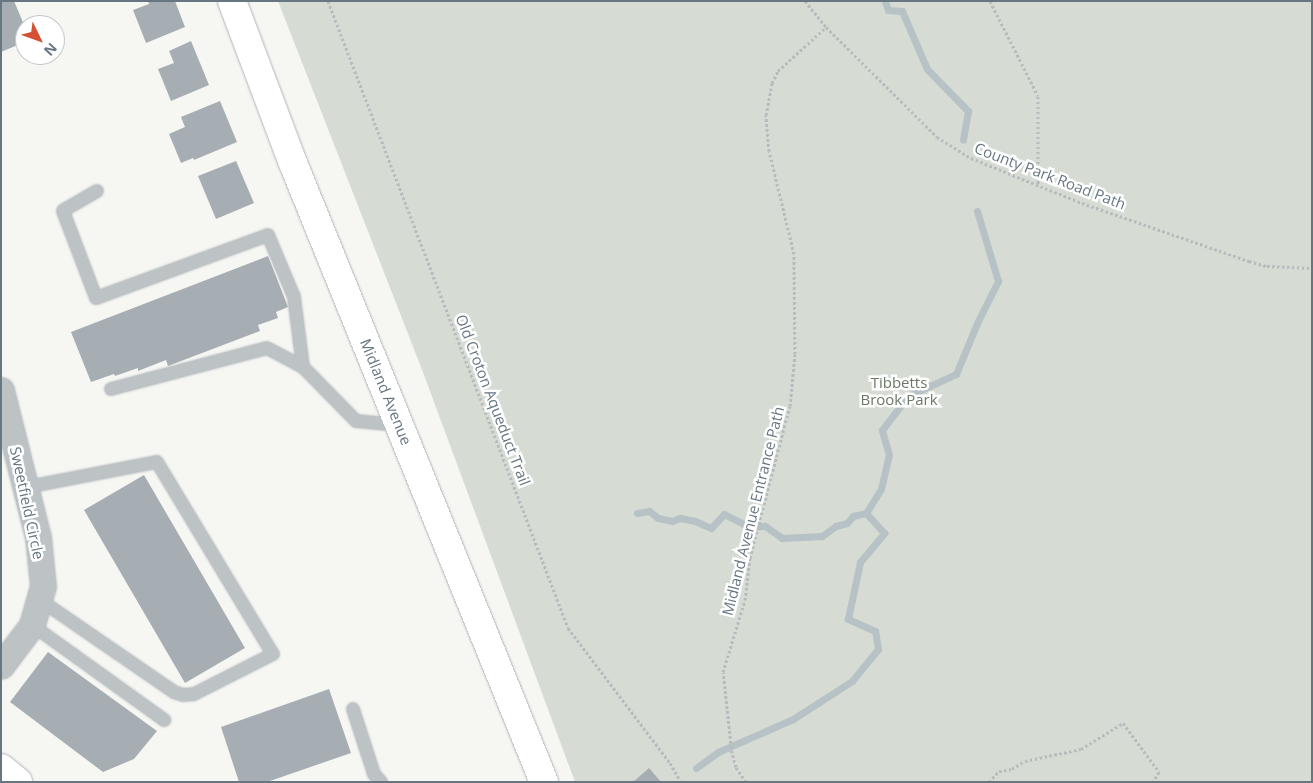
<!DOCTYPE html>
<html>
<head>
<meta charset="utf-8">
<style>
	body { margin:0 }
	#map { position:relative; width:1313px; height:783px; overflow:hidden; background:#f6f6f3; font-family:"Open Sans",sans-serif }
	div>[style] { position:absolute }
	.green>* { inset:0; background:#d6dbd3 }
	.stream>* { height:7px; margin:-3.5px; padding:0 3.5px; transform-origin:3.5px; border-radius:3.5px; background:#b6c2c5 }
	.building>* { inset:0; background:#a7aeb3 }
	.path>* { height:3px; margin-top:-1.5px; transform-origin:0; background:repeating-linear-gradient(90deg,#b8bbbd 0 2.5px,transparent 0 5px) }
	.roads { filter:drop-shadow(0 0 1px #b0b6ba) drop-shadow(0 0 1px #b0b6ba) }
	.lane>* { height:12px; margin:-6px; padding:0 6px; transform-origin:6px; border-radius:6px; background:#bdc2c5 }
	.street>* { height:25px; margin:-12.5px; padding:0 12.5px; transform-origin:12.5px; border-radius:12.5px; background:#bdc2c5 }
	.secondary>* { height:28px; margin:-14px; padding:0 14px; transform-origin:14px; border-radius:14px; background:#fff }
	.primary>* { height:28px; margin:-14px; padding:0 14px; transform-origin:14px; border-radius:14px; background:#fff }
	span { translate:-50% -50%; white-space:nowrap; text-align:center; line-height:1.15; -webkit-text-stroke:5px #fff; paint-order:stroke }
	.street-label { font-size:15px; color:#677782 }
	.park-label { font-size:15px; color:#6b7966 }
	.frame { position:absolute; inset:0; border:2px solid #677782; pointer-events:none }
	.north { position:absolute; left:15px; top:15px; width:50px; height:50px; box-sizing:border-box; background:#fff; border:1px solid #c2c9cd; border-radius:50%; rotate:132deg; font-size:14px; font-weight:700; line-height:20px; text-align:center; color:#677782 }
	.north::after { content:''; display:block; margin:auto; width:18px; height:22px; background:#d45135; clip-path:polygon(50% 0,100% 100%,50% 72%,0 100%) }
</style>
</head>
<body>
<div id="map">
	<div class="green">
		<i style="clip-path:polygon(278px 1px,1312px 1px,1312px 782px,575px 782px,421px 367px)"></i>
	</div>
	<div class="stream">
		<i style="left:885px;top:1px;width:9px;rotate:72deg"></i>
		<i style="left:888px;top:10px;width:14px;rotate:4deg"></i>
		<i style="left:902px;top:11px;width:63px;rotate:66.7deg"></i>
		<i style="left:927px;top:69px;width:59px;rotate:45.7deg"></i>
		<i style="left:968px;top:111px;width:29px;rotate:100deg"></i>
		<i style="left:637px;top:513px;width:12px;rotate:-9deg"></i>
		<i style="left:649px;top:511px;width:11px;rotate:38deg"></i>
		<i style="left:658px;top:518px;width:14px;rotate:12deg"></i>
		<i style="left:672px;top:521px;width:9px;rotate:-21deg"></i>
		<i style="left:680px;top:518px;width:15px;rotate:11deg"></i>
		<i style="left:695px;top:521px;width:17px;rotate:24deg"></i>
		<i style="left:711px;top:528px;width:19px;rotate:-47deg"></i>
		<i style="left:724px;top:514px;width:29px;rotate:27deg"></i>
		<i style="left:750px;top:527px;width:15px;rotate:-4deg"></i>
		<i style="left:765px;top:526px;width:21px;rotate:35deg"></i>
		<i style="left:782px;top:538px;width:40px;rotate:-2.9deg"></i>
		<i style="left:822px;top:536px;width:17px;rotate:-36deg"></i>
		<i style="left:836px;top:526px;width:11px;rotate:-15deg"></i>
		<i style="left:847px;top:523px;width:9px;rotate:-49deg"></i>
		<i style="left:853px;top:516px;width:13px;rotate:-13deg"></i>
		<i style="left:696px;top:768px;width:27px;rotate:-36deg"></i>
		<i style="left:718px;top:752px;width:82px;rotate:-23.7deg"></i>
		<i style="left:793px;top:719px;width:70px;rotate:-32.8deg"></i>
		<i style="left:852px;top:681px;width:41px;rotate:-50.9deg"></i>
		<i style="left:878px;top:649px;width:18px;rotate:-99deg"></i>
		<i style="left:875px;top:631px;width:30px;rotate:-156deg"></i>
		<i style="left:848px;top:619px;width:58px;rotate:-78.1deg"></i>
		<i style="left:860px;top:562px;width:38px;rotate:-50deg"></i>
		<i style="left:884px;top:533px;width:27px;rotate:-132deg"></i>
		<i style="left:866px;top:513px;width:28px;rotate:-58deg"></i>
		<i style="left:881px;top:489px;width:35px;rotate:-77deg"></i>
		<i style="left:889px;top:455px;width:26px;rotate:-106deg"></i>
		<i style="left:882px;top:430px;width:43px;rotate:-52.6deg"></i>
		<i style="left:908px;top:396px;width:53px;rotate:-24.6deg"></i>
		<i style="left:956px;top:374px;width:57px;rotate:-67.5deg"></i>
		<i style="left:978px;top:321px;width:45px;rotate:-63.4deg"></i>
		<i style="left:998px;top:281px;width:73px;rotate:-106.7deg"></i>
	</div>
	<div class="building">
		<i style="clip-path:polygon(1px 1px,14px 1px,25px 27px,25px 42px,1px 52px)"></i>
		<i style="clip-path:polygon(148px 1px,175px 1px,185px 27px,146px 43px,133px 10px,149px 4px)"></i>
		<i style="clip-path:polygon(191px 41px,209px 85px,171px 101px,158px 69px,174px 63px,169px 51px)"></i>
		<i style="clip-path:polygon(220px 101px,237px 142px,194px 160px,193px 158px,181px 163px,169px 134px,185px 127px,181px 117px)"></i>
		<i style="clip-path:polygon(236px 161px,254px 203px,216px 219px,198px 176px)"></i>
		<i style="clip-path:polygon(268px 256px,288px 307px,276px 312px,278px 318px,258px 325px,260px 331px,168px 366px,166px 360px,138px 371px,138px 368px,115px 376px,114px 374px,91px 382px,71px 332px)"></i>
		<i style="clip-path:polygon(144px 475px,245px 648px,185px 683px,84px 510px)"></i>
		<i style="clip-path:polygon(48px 652px,157px 731px,134px 759px,103px 772px,10px 702px)"></i>
		<i style="clip-path:polygon(329px 689px,351px 753px,267px 782px,239px 782px,221px 727px)"></i>
		<i style="clip-path:polygon(649px 768px,661px 782px,633px 782px)"></i>
	</div>
	<div class="path">
		<i style="left:328px;top:1px;width:671px;rotate:69.05deg"></i>
		<i style="left:568px;top:628px;width:169px;rotate:52.9deg"></i>
		<i style="left:670px;top:763px;width:22px;rotate:60deg"></i>
		<i style="left:805px;top:1px;width:33px;rotate:51deg"></i>
		<i style="left:826px;top:27px;width:156px;rotate:44.7deg"></i>
		<i style="left:937px;top:137px;width:40px;rotate:32deg"></i>
		<i style="left:971px;top:158px;width:120px;rotate:22.1deg"></i>
		<i style="left:1082px;top:203px;width:177px;rotate:19.2deg"></i>
		<i style="left:1249px;top:261px;width:19px;rotate:16deg"></i>
		<i style="left:1267px;top:266px;width:45px;rotate:2.5deg"></i>
		<i style="left:990px;top:1px;width:106px;rotate:63.2deg"></i>
		<i style="left:1038px;top:96px;width:90px;rotate:90deg"></i>
		<i style="left:746px;top:782px;width:18px;rotate:-124deg"></i>
		<i style="left:736px;top:767px;width:15px;rotate:-106deg"></i>
		<i style="left:732px;top:753px;width:81px;rotate:-96.3deg"></i>
		<i style="left:723px;top:672px;width:75px;rotate:-73deg"></i>
		<i style="left:745px;top:600px;width:42px;rotate:-83.2deg"></i>
		<i style="left:750px;top:558px;width:157px;rotate:-75.3deg"></i>
		<i style="left:790px;top:406px;width:52px;rotate:-84.5deg"></i>
		<i style="left:795px;top:354px;width:100px;rotate:-90.6deg"></i>
		<i style="left:794px;top:254px;width:106px;rotate:-103.6deg"></i>
		<i style="left:769px;top:151px;width:36px;rotate:-95deg"></i>
		<i style="left:766px;top:115px;width:33px;rotate:-79deg"></i>
		<i style="left:772px;top:83px;width:13px;rotate:-63deg"></i>
		<i style="left:778px;top:71px;width:65px;rotate:-42.5deg"></i>
		<i style="left:989px;top:782px;width:15px;rotate:-48deg"></i>
		<i style="left:999px;top:771px;width:13px;rotate:-9deg"></i>
		<i style="left:1012px;top:769px;width:15px;rotate:-32deg"></i>
		<i style="left:1025px;top:761px;width:57px;rotate:-12.1deg"></i>
		<i style="left:1081px;top:749px;width:49px;rotate:-31.8deg"></i>
		<i style="left:1123px;top:723px;width:61px;rotate:53.7deg"></i>
		<i style="left:1159px;top:772px;width:12px;rotate:121deg"></i>
	</div>
	<div class="roads">
		<div class="lane">
			<i style="left:97px;top:191px;width:39px;rotate:150deg"></i>
			<i style="left:63px;top:211px;width:93px;rotate:69.2deg"></i>
			<i style="left:96px;top:298px;width:183px;rotate:-20.1deg"></i>
			<i style="left:268px;top:235px;width:67px;rotate:67.2deg"></i>
			<i style="left:294px;top:297px;width:71px;rotate:82.7deg"></i>
			<i style="left:111px;top:389px;width:161px;rotate:-14.7deg"></i>
			<i style="left:267px;top:348px;width:41px;rotate:27.8deg"></i>
			<i style="left:303px;top:367px;width:76px;rotate:45.5deg"></i>
			<i style="left:356px;top:421px;width:43px;rotate:5.3deg"></i>
			<i style="left:27px;top:487px;width:132px;rotate:-10.9deg"></i>
			<i style="left:157px;top:462px;width:224px;rotate:58.9deg"></i>
			<i style="left:273px;top:654px;width:89px;rotate:153.1deg"></i>
			<i style="left:194px;top:694px;width:11px;rotate:175deg"></i>
			<i style="left:183px;top:695px;width:9px;rotate:-162deg"></i>
			<i style="left:174px;top:692px;width:163px;rotate:-145.5deg"></i>
			<i style="left:32px;top:625px;width:163px;rotate:35.7deg"></i>
			<i style="left:353px;top:709px;width:68px;rotate:72.1deg"></i>
			<i style="left:374px;top:774px;width:11px;rotate:49deg"></i>
		</div>
		<div class="street">
			<i style="left:1px;top:390px;width:152px;rotate:75.9deg"></i>
			<i style="left:38px;top:537px;width:49px;rotate:84.2deg"></i>
			<i style="left:43px;top:586px;width:41px;rotate:105.8deg"></i>
			<i style="left:32px;top:625px;width:51px;rotate:127.1deg"></i>
		</div>
		<div class="secondary">
			<i style="left:232px;top:1px;width:173px;rotate:69.4deg"></i>
			<i style="left:293px;top:163px;width:668px;rotate:67.93deg"></i>
		</div>
		<div class="primary">
			<i style="left:1px;top:768px;width:22px;rotate:39deg"></i>
		</div>
	</div>
	<div class="street-label">
		<span style="left:1050px;top:176px;rotate:21deg">County Park Road Path</span>
		<span style="left:386px;top:392px;rotate:68deg">Midland Avenue</span>
		<span style="left:493px;top:400px;rotate:69deg">Old Croton Aqueduct Trail</span>
		<span style="left:27px;top:503px;rotate:78deg">Sweetfield Circle</span>
		<span style="left:753px;top:511px;rotate:-76deg">Midland Avenue Entrance Path</span>
	</div>
	<div class="park-label">
		<span style="left:899px;top:391px">Tibbetts<br>Brook Park</span>
	</div>
	<div class="frame"></div>
	<div class="north">N</div>
</div>
</body>
</html>
